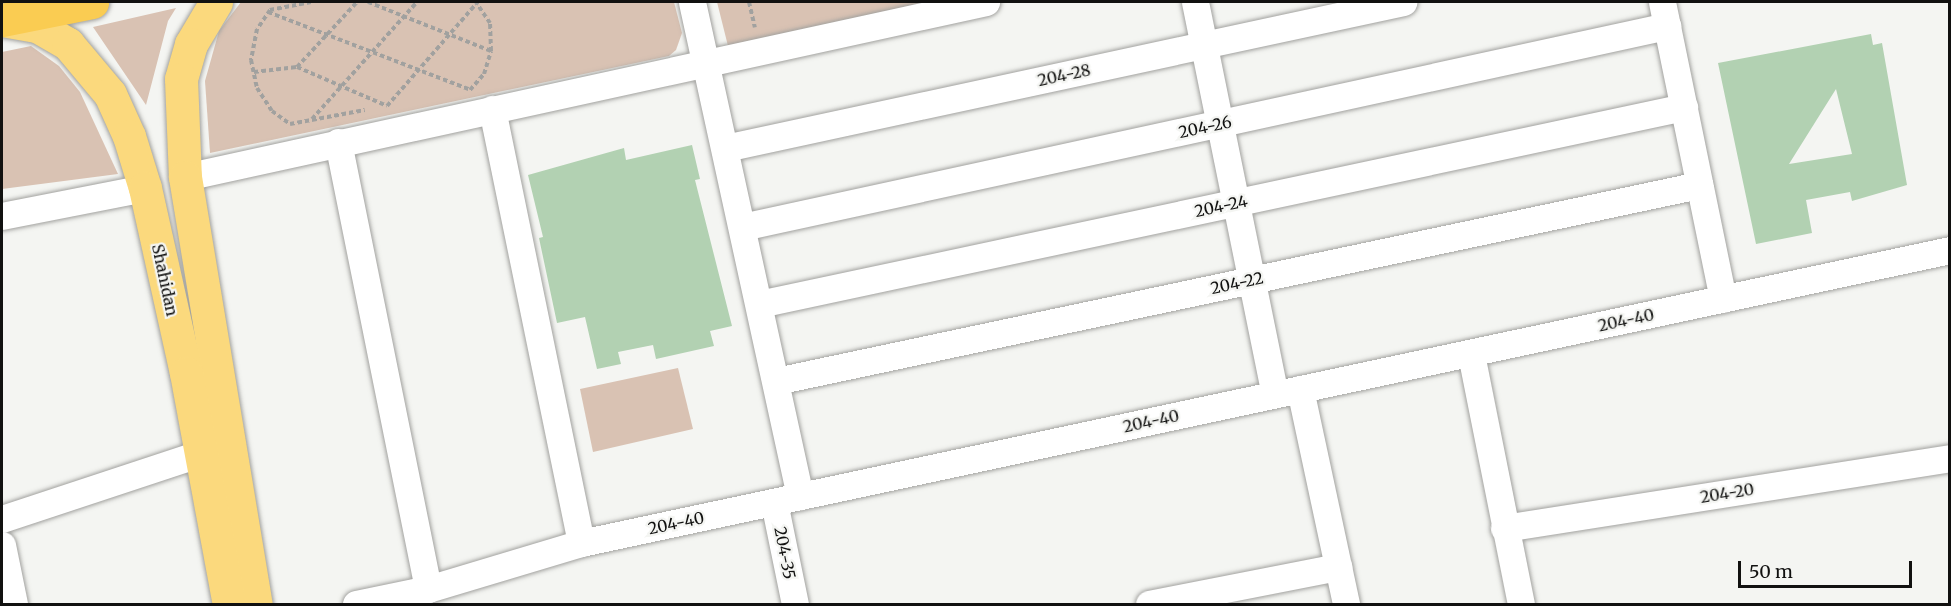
<!DOCTYPE html>
<html>
<head>
<meta charset="utf-8">
<style>
	body { margin:0 }
	#map { position:relative; width:1951px; height:606px; overflow:hidden; background:#f4f5f2; font-family:Merriweather,serif }
	div>[style] { position:absolute }
	.green>* { inset:0; background:#d9c2b3 }
	.building>* { inset:0; background:#b2d1b2 }
	.path>* { height:4px; margin-top:-2px; transform-origin:0; background:repeating-linear-gradient(90deg,#a1a19f 0 4.5px,transparent 0 7.5px) }
	.roads { filter:drop-shadow(0 0 2px #a2a29f) drop-shadow(0 0 2px #a2a29f) }
	.minor>* { height:27px; margin:-13.5px; padding:0 13.5px; transform-origin:13.5px; border-radius:13.5px; background:#fff }
	.primary>* { height:33px; margin:-16.5px; padding:0 16.5px; transform-origin:16.5px; border-radius:16.5px; background:#fbd97d }
	.trunk>* { height:33px; margin:-16.5px; padding:0 16.5px; transform-origin:16.5px; border-radius:16.5px; background:#facc52 }
	span { translate:-50% -50%; white-space:nowrap; text-align:center; line-height:1.15; -webkit-text-stroke:4.5px #f4f5f2; paint-order:stroke }
	.street-label { font-size:16px; color:#111110 }
	.frame { position:absolute; inset:0; border:3px solid #111110; pointer-events:none }
	.scale { position:absolute; left:1738px; top:561px; width:174px; height:27px; box-sizing:border-box; border:3px solid #111110; border-top:0; padding-left:8px; font-size:18px; line-height:21px; white-space:nowrap; color:#111110; -webkit-text-stroke:4px #f4f5f2; paint-order:stroke }
</style>
</head>
<body>
<div id="map">
	<div class="green">
		<i style="clip-path:polygon(241px 2px,674px 2px,682px 33px,676px 50px,669px 56px,210px 153px,205px 81px,219px 31px)"></i>
		<i style="clip-path:polygon(717px 2px,924px 2px,729px 50px)"></i>
		<i style="clip-path:polygon(176px 8px,168px 21px,146px 105px,93px 27px)"></i>
		<i style="clip-path:polygon(31px 46px,59px 66px,80px 92px,118px 174px,2px 189px,2px 52px)"></i>
		<i style="clip-path:polygon(678px 368px,693px 429px,593px 452px,580px 389px)"></i>
	</div>
	<div class="building">
		<i style="clip-path:polygon(evenodd,1871px 34px,1873px 45px,1882px 43px,1907px 185px,1852px 201px,1850px 192px,1806px 200px,1812px 233px,1756px 244px,1718px 63px,1871px 34px,1836px 89px,1852px 154px,1789px 164px,1836px 89px)"></i>
		<i style="clip-path:polygon(692px 145px,700px 179px,695px 180px,732px 326px,710px 331px,714px 346px,656px 359px,653px 345px,618px 352px,621px 364px,597px 369px,585px 317px,557px 323px,539px 238px,543px 237px,528px 175px,624px 148px,626px 160px)"></i>
	</div>
	<div class="path">
		<i style="left:311px;top:2px;width:42px;rotate:169deg"></i>
		<i style="left:270px;top:10px;width:23px;rotate:124deg"></i>
		<i style="left:257px;top:29px;width:32px;rotate:101deg"></i>
		<i style="left:251px;top:60px;width:29px;rotate:78deg"></i>
		<i style="left:257px;top:88px;width:27px;rotate:57deg"></i>
		<i style="left:272px;top:111px;width:22px;rotate:36deg"></i>
		<i style="left:290px;top:124px;width:76px;rotate:-10.6deg"></i>
		<i style="left:368px;top:2px;width:132px;rotate:21.7deg"></i>
		<i style="left:749px;top:2px;width:26px;rotate:77deg"></i>
		<i style="left:268px;top:12px;width:215px;rotate:21deg"></i>
		<i style="left:297px;top:67px;width:98px;rotate:23.4deg"></i>
		<i style="left:387px;top:106px;width:137px;rotate:-48.9deg"></i>
		<i style="left:254px;top:72px;width:43px;rotate:-6.6deg"></i>
		<i style="left:297px;top:67px;width:88px;rotate:-47.3deg"></i>
		<i style="left:470px;top:90px;width:21px;rotate:-49deg"></i>
		<i style="left:484px;top:74px;width:24px;rotate:-73deg"></i>
		<i style="left:491px;top:51px;width:28px;rotate:-92deg"></i>
		<i style="left:490px;top:23px;width:25px;rotate:-124deg"></i>
		<i style="left:312px;top:119px;width:157px;rotate:-48.1deg"></i>
	</div>
	<div class="roads">
		<div class="minor">
			<i style="left:692px;top:2px;width:506px;rotate:77.67deg"></i>
			<i style="left:1195px;top:2px;width:400px;rotate:78.5deg"></i>
			<i style="left:1662px;top:2px;width:303px;rotate:78.4deg"></i>
			<i style="left:492px;top:109px;width:443px;rotate:78.4deg"></i>
			<i style="left:338px;top:142px;width:456px;rotate:78.6deg"></i>
			<i style="left:725px;top:148px;width:694px;rotate:-12.15deg"></i>
			<i style="left:185px;top:177px;width:820px;rotate:-12.32deg"></i>
			<i style="left:2px;top:216px;width:146px;rotate:-11.1deg"></i>
			<i style="left:742px;top:227px;width:947px;rotate:-12.26deg"></i>
			<i style="left:759px;top:304px;width:946px;rotate:-12.02deg"></i>
			<i style="left:1471px;top:354px;width:255px;rotate:78.7deg"></i>
			<i style="left:776px;top:381px;width:944px;rotate:-11.99deg"></i>
			<i style="left:1300px;top:389px;width:220px;rotate:77.9deg"></i>
			<i style="left:774px;top:502px;width:104px;rotate:78.4deg"></i>
			<i style="left:2px;top:519px;width:207px;rotate:-18.3deg"></i>
			<i style="left:1504px;top:528px;width:451px;rotate:-8.9deg"></i>
			<i style="left:2px;top:545px;width:60px;rotate:78.5deg"></i>
			<i style="left:356px;top:604px;width:74px;rotate:-11.8deg"></i>
			<i style="left:428px;top:589px;width:160px;rotate:-16.7deg"></i>
			<i style="left:581px;top:543px;width:1400px;rotate:-12.08deg"></i>
			<i style="left:1149px;top:604px;width:193px;rotate:-11.1deg"></i>
		</div>
		<div class="primary">
			<i style="left:216px;top:2px;width:49px;rotate:120.8deg"></i>
			<i style="left:191px;top:44px;width:36px;rotate:106deg"></i>
			<i style="left:181px;top:79px;width:98px;rotate:87.7deg"></i>
			<i style="left:185px;top:177px;width:433px;rotate:80.6deg"></i>
			<i style="left:2px;top:20px;width:36px;rotate:10deg"></i>
			<i style="left:37px;top:26px;width:36px;rotate:30deg"></i>
			<i style="left:68px;top:44px;width:65px;rotate:50deg"></i>
			<i style="left:110px;top:94px;width:46px;rotate:65.7deg"></i>
			<i style="left:129px;top:136px;width:54px;rotate:72.9deg"></i>
			<i style="left:145px;top:188px;width:189px;rotate:77.5deg"></i>
			<i style="left:186px;top:373px;width:235px;rotate:79.5deg"></i>
		</div>
		<div class="trunk">
			<i style="left:2px;top:20px;width:92px;rotate:-11.3deg"></i>
		</div>
	</div>
	<div class="street-label">
		<span style="left:1064px;top:75px;rotate:-12deg">204-28</span>
		<span style="left:1205px;top:127px;rotate:-12deg">204-26</span>
		<span style="left:1221px;top:206px;rotate:-12deg">204-24</span>
		<span style="left:165px;top:280px;rotate:78deg">Shahidan</span>
		<span style="left:1237px;top:283px;rotate:-12deg">204-22</span>
		<span style="left:1626px;top:320px;rotate:-12deg">204-40</span>
		<span style="left:1151px;top:421px;rotate:-12deg">204-40</span>
		<span style="left:1727px;top:493px;rotate:-9deg">204-20</span>
		<span style="left:676px;top:523px;rotate:-12deg">204-40</span>
		<span style="left:785px;top:553px;rotate:79deg">204-35</span>
	</div>
	<div class="frame"></div>
	<div class="scale">50 m</div>
</div>
</body>
</html>
